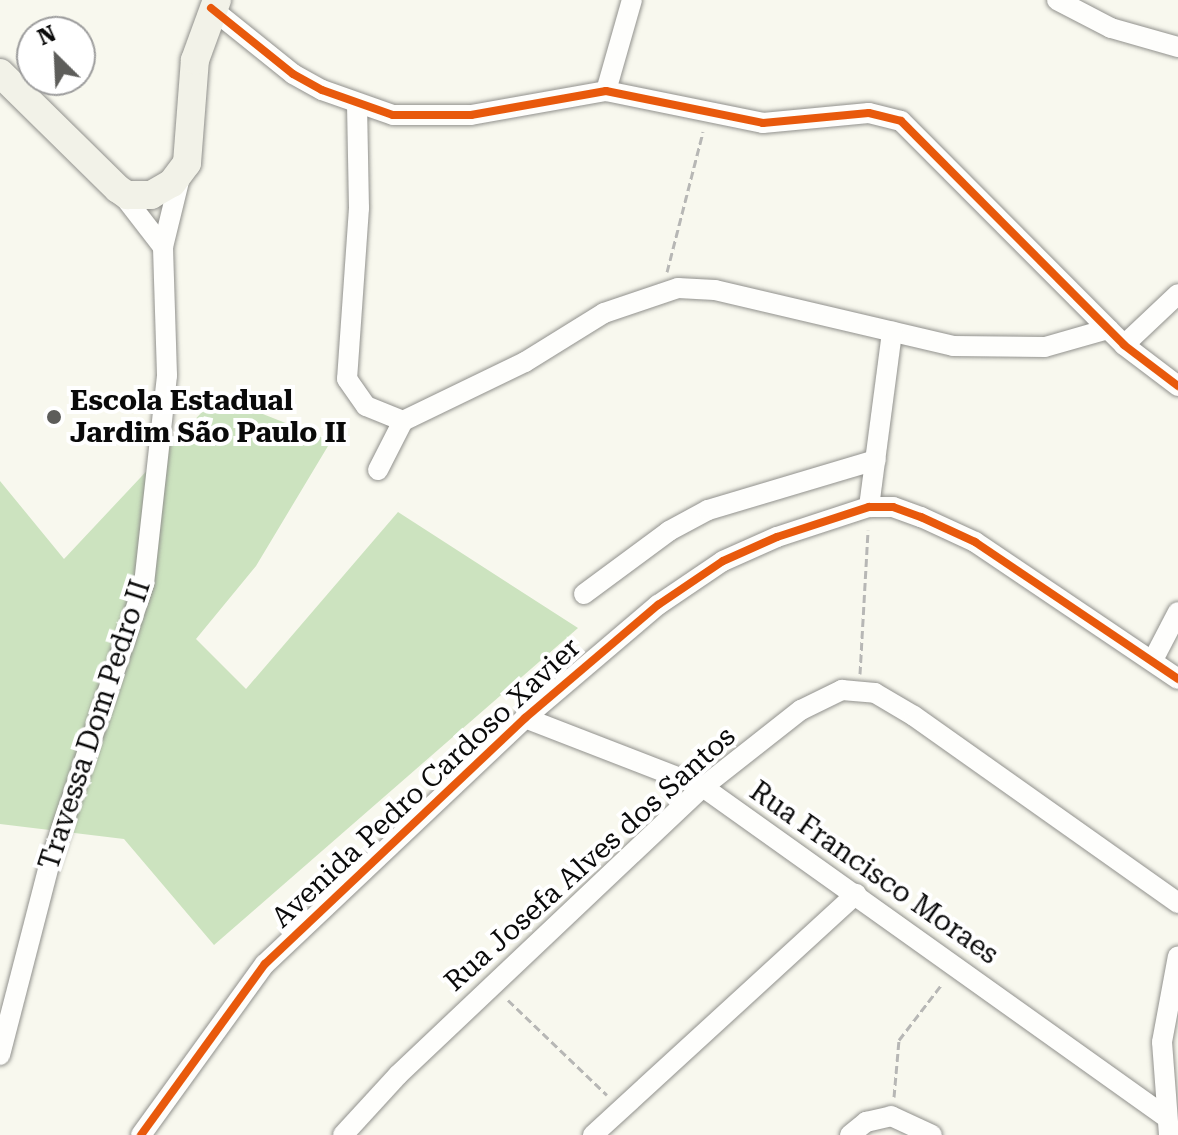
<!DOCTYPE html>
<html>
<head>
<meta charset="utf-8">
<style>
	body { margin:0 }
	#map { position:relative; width:1178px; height:1135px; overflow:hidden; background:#f8f8ee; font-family:"Roboto Serif",serif }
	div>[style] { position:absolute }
	.forest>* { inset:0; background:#cce3bf }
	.path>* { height:3px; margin-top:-1.5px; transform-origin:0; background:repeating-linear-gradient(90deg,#b7b7b5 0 8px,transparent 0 12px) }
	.roads { filter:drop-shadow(0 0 2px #91918d) drop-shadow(0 0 2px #91918d) }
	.street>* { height:20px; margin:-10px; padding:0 10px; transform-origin:10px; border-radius:10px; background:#fefefc }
	.secondary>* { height:28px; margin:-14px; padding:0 14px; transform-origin:14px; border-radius:14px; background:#f2f2e8 }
	.cycleway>* { height:8px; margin:-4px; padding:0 4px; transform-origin:4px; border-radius:4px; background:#e8590c }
	.dots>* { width:22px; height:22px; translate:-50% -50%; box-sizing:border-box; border:4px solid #fff; border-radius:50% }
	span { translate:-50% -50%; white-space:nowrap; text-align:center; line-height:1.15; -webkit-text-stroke:8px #fff; paint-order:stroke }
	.poi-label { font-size:28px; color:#0a0a0a; font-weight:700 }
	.left { translate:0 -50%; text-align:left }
	.street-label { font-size:28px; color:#0a0a0a }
	.north { position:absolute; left:16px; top:16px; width:80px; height:80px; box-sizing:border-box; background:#fff; border:2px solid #9d9d9d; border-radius:50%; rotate:336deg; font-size:22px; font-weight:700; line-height:32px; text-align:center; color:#0a0a0a }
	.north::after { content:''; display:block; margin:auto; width:28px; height:36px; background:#5d5d5a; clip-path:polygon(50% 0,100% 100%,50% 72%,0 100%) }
</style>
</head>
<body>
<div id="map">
	<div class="forest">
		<i style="clip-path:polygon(217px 396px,331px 441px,256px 566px,196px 639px,246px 689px,398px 512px,578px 628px,214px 945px,124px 839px,0 824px,0 481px,64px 559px)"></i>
	</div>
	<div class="path">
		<i style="left:667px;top:272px;width:145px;rotate:-75.6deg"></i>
		<i style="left:860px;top:674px;width:144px;rotate:-86.8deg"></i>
		<i style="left:508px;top:1000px;width:137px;rotate:43.8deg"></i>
		<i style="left:894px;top:1097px;width:57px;rotate:-85deg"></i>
		<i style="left:899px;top:1040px;width:71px;rotate:-52.5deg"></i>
	</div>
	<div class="roads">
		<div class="street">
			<i style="left:1057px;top:0;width:61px;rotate:27.4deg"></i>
			<i style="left:1111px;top:28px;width:70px;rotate:15.8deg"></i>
			<i style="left:211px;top:8px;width:105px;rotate:38.8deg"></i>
			<i style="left:293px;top:74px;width:33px;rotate:29deg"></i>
			<i style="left:322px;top:90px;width:75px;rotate:19.4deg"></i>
			<i style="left:393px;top:115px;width:78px"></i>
			<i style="left:471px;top:115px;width:137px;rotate:-10.1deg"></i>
			<i style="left:606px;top:91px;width:160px;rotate:11.5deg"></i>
			<i style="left:763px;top:123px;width:106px;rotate:-5.4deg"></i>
			<i style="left:869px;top:113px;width:33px;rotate:14deg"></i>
			<i style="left:901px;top:121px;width:316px;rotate:45.1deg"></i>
			<i style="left:1124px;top:345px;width:68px;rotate:37.2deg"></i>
			<i style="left:606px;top:91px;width:95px;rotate:-74.1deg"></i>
			<i style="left:357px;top:104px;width:104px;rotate:88.9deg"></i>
			<i style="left:359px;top:208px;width:171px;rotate:94deg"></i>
			<i style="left:347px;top:379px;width:33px;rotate:55deg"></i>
			<i style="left:366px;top:406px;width:40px;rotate:22deg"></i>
			<i style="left:119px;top:190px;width:72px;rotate:52.3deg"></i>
			<i style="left:1124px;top:345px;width:74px;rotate:-43.4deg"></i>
			<i style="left:378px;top:470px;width:55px;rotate:-63deg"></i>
			<i style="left:403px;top:421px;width:136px;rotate:-25.8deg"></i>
			<i style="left:525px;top:362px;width:93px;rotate:-31.8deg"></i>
			<i style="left:604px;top:313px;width:78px;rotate:-18.7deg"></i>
			<i style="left:678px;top:288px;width:37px;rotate:3deg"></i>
			<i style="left:715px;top:290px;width:244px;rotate:13.2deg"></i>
			<i style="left:953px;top:346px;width:92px;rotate:0.6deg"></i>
			<i style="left:1045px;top:347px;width:66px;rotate:-15.9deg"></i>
			<i style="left:869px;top:507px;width:177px;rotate:-82.5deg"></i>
			<i style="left:584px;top:594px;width:106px;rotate:-36.5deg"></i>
			<i style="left:669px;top:531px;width:44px;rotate:-28.3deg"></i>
			<i style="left:708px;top:510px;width:175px;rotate:-16.6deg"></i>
			<i style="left:1153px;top:660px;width:54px;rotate:-62.5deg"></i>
			<i style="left:525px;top:718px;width:191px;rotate:21.2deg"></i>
			<i style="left:703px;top:787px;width:569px;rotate:35.48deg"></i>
			<i style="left:0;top:1055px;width:195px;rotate:-75.5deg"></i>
			<i style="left:49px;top:866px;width:298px;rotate:-71.4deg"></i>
			<i style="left:144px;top:584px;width:210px;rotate:-83.7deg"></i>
			<i style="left:167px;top:375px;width:128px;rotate:-91.8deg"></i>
			<i style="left:163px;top:247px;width:76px;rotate:-76.3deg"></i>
			<i style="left:141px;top:1135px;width:211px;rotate:-54.1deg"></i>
			<i style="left:265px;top:964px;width:358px;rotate:-43.4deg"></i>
			<i style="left:525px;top:718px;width:175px;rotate:-40.4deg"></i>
			<i style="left:658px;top:605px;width:78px;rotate:-34.1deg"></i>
			<i style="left:723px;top:561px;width:59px;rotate:-24deg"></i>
			<i style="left:777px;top:537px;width:97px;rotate:-18.1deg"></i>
			<i style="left:869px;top:507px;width:24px"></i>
			<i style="left:893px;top:507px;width:30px;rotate:20deg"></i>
			<i style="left:921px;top:517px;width:60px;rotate:24.8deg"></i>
			<i style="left:975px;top:542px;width:245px;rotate:34deg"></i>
			<i style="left:343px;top:1135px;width:81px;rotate:-47.5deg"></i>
			<i style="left:398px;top:1075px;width:419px;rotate:-43.4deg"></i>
			<i style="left:703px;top:787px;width:125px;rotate:-38.2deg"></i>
			<i style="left:801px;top:710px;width:46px;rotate:-26deg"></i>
			<i style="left:842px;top:690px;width:33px;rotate:5deg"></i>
			<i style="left:875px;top:693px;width:45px;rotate:30.5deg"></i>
			<i style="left:914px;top:716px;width:324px;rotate:35.3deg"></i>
			<i style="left:593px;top:1135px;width:357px;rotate:-42.5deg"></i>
			<i style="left:850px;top:1135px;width:21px;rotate:-39deg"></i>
			<i style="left:866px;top:1122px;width:26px;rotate:-13deg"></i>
			<i style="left:891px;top:1116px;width:45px;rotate:24.9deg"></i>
			<i style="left:1169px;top:1135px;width:93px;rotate:-94.3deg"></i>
			<i style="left:1162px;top:1042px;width:87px;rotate:-79.5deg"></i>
		</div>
		<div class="secondary">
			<i style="left:0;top:73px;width:165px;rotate:44.5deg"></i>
			<i style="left:118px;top:189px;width:11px;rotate:34deg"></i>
			<i style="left:127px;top:195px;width:24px"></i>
			<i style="left:151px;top:195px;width:24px;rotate:-30deg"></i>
			<i style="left:172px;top:183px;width:25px;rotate:-53deg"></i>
			<i style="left:187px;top:163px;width:103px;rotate:-85.6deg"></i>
			<i style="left:195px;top:60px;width:64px;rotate:-69.9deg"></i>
		</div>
	</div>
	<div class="cycleway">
		<i style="left:211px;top:8px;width:105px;rotate:38.8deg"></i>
		<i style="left:293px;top:74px;width:33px;rotate:29deg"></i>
		<i style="left:322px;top:90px;width:75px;rotate:19.4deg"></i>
		<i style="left:393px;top:115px;width:78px"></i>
		<i style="left:471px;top:115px;width:137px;rotate:-10.1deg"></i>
		<i style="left:606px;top:91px;width:160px;rotate:11.5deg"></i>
		<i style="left:763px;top:123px;width:106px;rotate:-5.4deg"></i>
		<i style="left:869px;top:113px;width:33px;rotate:14deg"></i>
		<i style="left:901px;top:121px;width:316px;rotate:45.1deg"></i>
		<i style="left:1124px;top:345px;width:68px;rotate:37.2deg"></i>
		<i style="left:141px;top:1135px;width:211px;rotate:-54.1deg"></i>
		<i style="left:265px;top:964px;width:358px;rotate:-43.4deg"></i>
		<i style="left:525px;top:718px;width:175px;rotate:-40.4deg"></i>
		<i style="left:658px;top:605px;width:78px;rotate:-34.1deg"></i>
		<i style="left:723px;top:561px;width:59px;rotate:-24deg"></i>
		<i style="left:777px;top:537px;width:97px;rotate:-18.1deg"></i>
		<i style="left:869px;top:507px;width:24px"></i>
		<i style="left:893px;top:507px;width:30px;rotate:20deg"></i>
		<i style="left:921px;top:517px;width:60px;rotate:24.8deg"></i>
		<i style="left:975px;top:542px;width:245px;rotate:34deg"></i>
	</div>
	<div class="dots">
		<i style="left:54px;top:417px;background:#5d5d5a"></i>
	</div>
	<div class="poi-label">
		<span class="left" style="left:70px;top:417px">Escola Estadual<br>Jardim São Paulo II</span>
	</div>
	<div class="street-label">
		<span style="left:95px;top:725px;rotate:-72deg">Travessa Dom Pedro II</span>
		<span style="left:426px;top:783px;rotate:-43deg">Avenida Pedro Cardoso Xavier</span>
		<span style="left:590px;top:859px;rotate:-42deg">Rua Josefa Alves dos Santos</span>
		<span style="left:874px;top:873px;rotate:35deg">Rua Francisco Moraes</span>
	</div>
	<div class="north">N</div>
</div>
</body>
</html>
